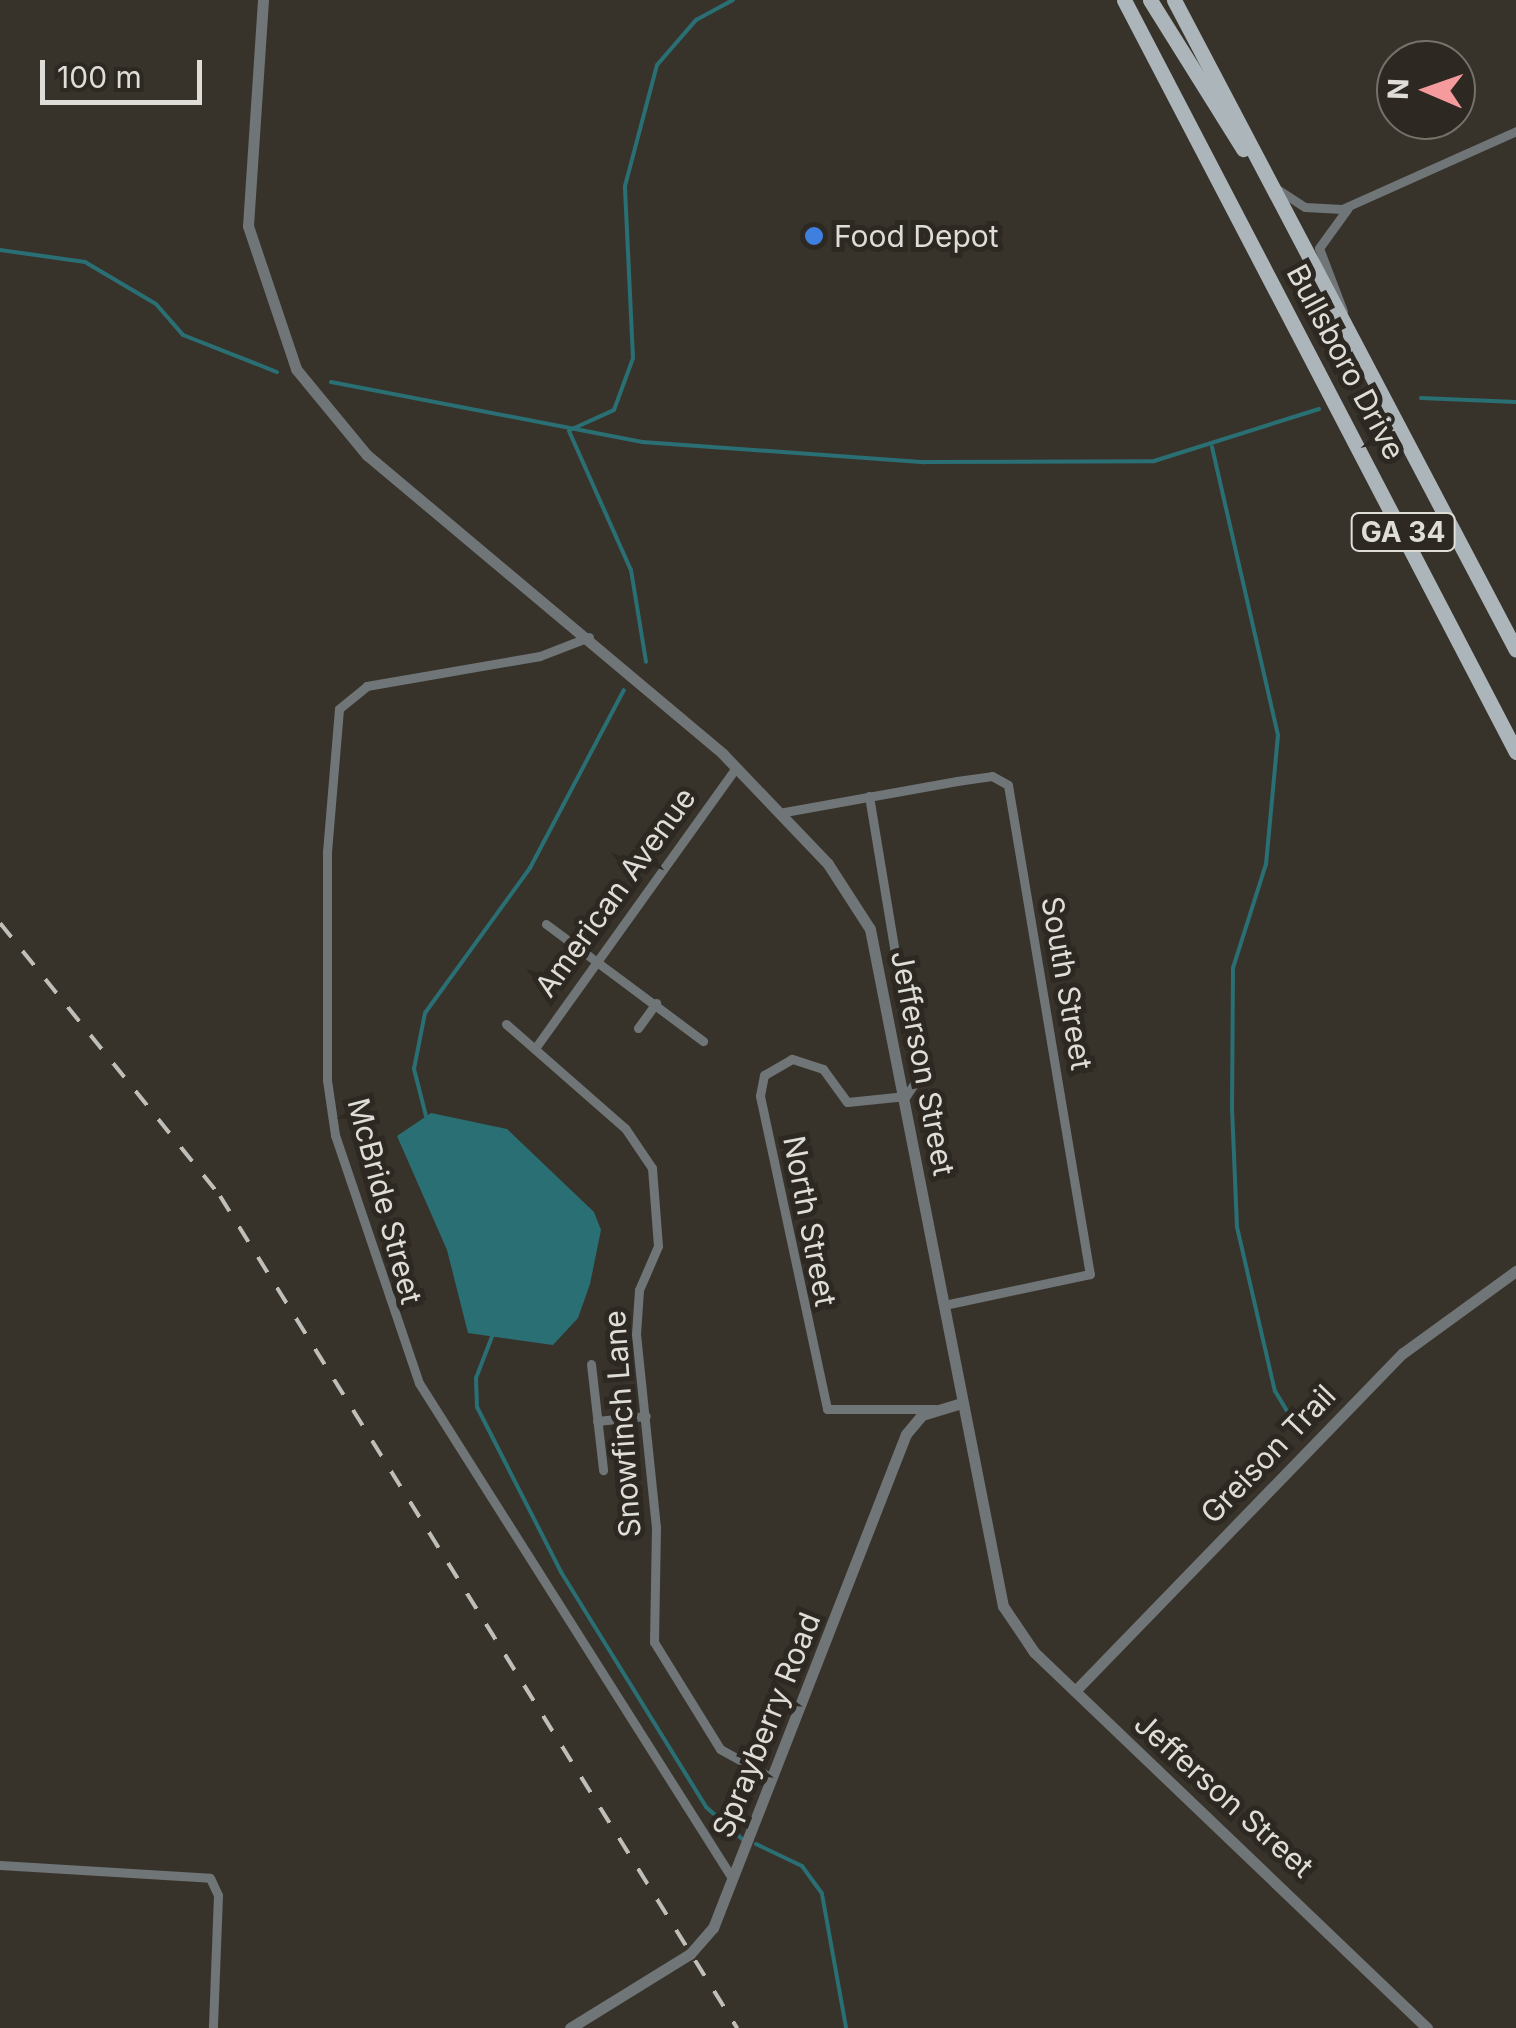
<!DOCTYPE html>
<html>
<head>
<meta charset="utf-8">
<style>
	body { margin:0 }
	#map { position:relative; width:1516px; height:2028px; overflow:hidden; background:#37332b; font-family:Inter,sans-serif }
	div>[style] { position:absolute }
	.water>* { inset:0; background:#2a6f73 }
	.stream>* { height:4px; margin:-2px; padding:0 2px; transform-origin:2px; border-radius:2px; background:#2a6f73 }
	.minor>* { height:9px; margin:-4.5px; padding:0 4.5px; transform-origin:4.5px; border-radius:4.5px; background:#707577 }
	.tertiary>* { height:11px; margin:-5.5px; padding:0 5.5px; transform-origin:5.5px; border-radius:5.5px; background:#707577 }
	.primary>* { height:15px; margin:-7.5px; padding:0 7.5px; transform-origin:7.5px; border-radius:7.5px; background:#acb5ba }
	.rail>* { height:4px; margin-top:-2px; transform-origin:0; background:repeating-linear-gradient(90deg,#c0beb8 0 18px,transparent 0 36px) }
	.dots>* { width:28px; height:28px; translate:-50% -50%; box-sizing:border-box; border:5px solid #2d2922; border-radius:50% }
	span { translate:-50% -50%; white-space:nowrap; text-align:center; line-height:1.15; -webkit-text-stroke:10px #2d2922; paint-order:stroke }
	.shield-label span { padding:2px 8px; background:#2d2922; border:2px solid; border-radius:8px; -webkit-text-stroke-width:0 }
	.shield-label { font-size:28px; color:#dfddd8; font-weight:700 }
	.poi-label { font-size:30px; color:#dfddd8 }
	.left { translate:0 -50%; text-align:left }
	.street-label { font-size:30px; color:#dfddd8 }
	.north { position:absolute; left:1376px; top:40px; width:100px; height:100px; box-sizing:border-box; background:#2d2922; border:2px solid #74716b; border-radius:50%; rotate:272deg; font-size:28px; font-weight:700; line-height:40px; text-align:center; color:#dfddd8 }
	.north::after { content:''; display:block; margin:auto; width:35px; height:45px; background:#f59b9e; clip-path:polygon(50% 0,100% 100%,50% 72%,0 100%) }
	.scale { position:absolute; left:40px; top:60px; width:162px; height:45px; box-sizing:border-box; border:5px solid #dfddd8; border-top:0; padding-left:12px; font-size:30px; line-height:35px; white-space:nowrap; color:#dfddd8; -webkit-text-stroke:8px #2d2922; paint-order:stroke }
</style>
</head>
<body>
<div id="map">
	<div class="water">
		<i style="clip-path:polygon(431px 1113px,507px 1129px,594px 1212px,601px 1230px,590px 1284px,578px 1318px,553px 1345px,468px 1333px,447px 1250px,397px 1136px)"></i>
	</div>
	<div class="stream">
		<i style="left:0;top:250px;width:86px;rotate:8deg"></i>
		<i style="left:85px;top:262px;width:82px;rotate:30.6deg"></i>
		<i style="left:156px;top:304px;width:41px;rotate:48.9deg"></i>
		<i style="left:183px;top:335px;width:101px;rotate:21.5deg"></i>
		<i style="left:331px;top:382px;width:317px;rotate:10.9deg"></i>
		<i style="left:642px;top:442px;width:283px;rotate:4.1deg"></i>
		<i style="left:924px;top:462px;width:230px;rotate:-0.2deg"></i>
		<i style="left:1154px;top:461px;width:173px;rotate:-17.5deg"></i>
		<i style="left:1421px;top:398px;width:95px;rotate:2.4deg"></i>
		<i style="left:570px;top:430px;width:48px;rotate:-24.4deg"></i>
		<i style="left:614px;top:410px;width:55px;rotate:-69.9deg"></i>
		<i style="left:633px;top:358px;width:172px;rotate:-92.7deg"></i>
		<i style="left:625px;top:186px;width:125px;rotate:-75.2deg"></i>
		<i style="left:657px;top:65px;width:60px;rotate:-49.1deg"></i>
		<i style="left:696px;top:20px;width:42px;rotate:-28.4deg"></i>
		<i style="left:569px;top:431px;width:152px;rotate:66deg"></i>
		<i style="left:631px;top:570px;width:93px;rotate:80.7deg"></i>
		<i style="left:1212px;top:447px;width:295px;rotate:77.1deg"></i>
		<i style="left:1278px;top:735px;width:130px;rotate:95.3deg"></i>
		<i style="left:1266px;top:864px;width:109px;rotate:107.6deg"></i>
		<i style="left:1233px;top:968px;width:140px;rotate:90.4deg"></i>
		<i style="left:1232px;top:1108px;width:119px;rotate:87.6deg"></i>
		<i style="left:1237px;top:1227px;width:168px;rotate:77deg"></i>
		<i style="left:1275px;top:1391px;width:29px;rotate:59deg"></i>
		<i style="left:426px;top:1116px;width:49px;rotate:-104.3deg"></i>
		<i style="left:414px;top:1069px;width:57px;rotate:-78.9deg"></i>
		<i style="left:425px;top:1013px;width:179px;rotate:-54.1deg"></i>
		<i style="left:530px;top:868px;width:201px;rotate:-62.2deg"></i>
		<i style="left:493px;top:1334px;width:47px;rotate:111.1deg"></i>
		<i style="left:476px;top:1378px;width:29px;rotate:88deg"></i>
		<i style="left:477px;top:1407px;width:185px;rotate:63deg"></i>
		<i style="left:561px;top:1572px;width:276px;rotate:58.3deg"></i>
		<i style="left:706px;top:1807px;width:48px;rotate:41.6deg"></i>
		<i style="left:756px;top:1844px;width:51px;rotate:25.6deg"></i>
		<i style="left:802px;top:1866px;width:34px;rotate:54deg"></i>
		<i style="left:822px;top:1894px;width:136px;rotate:79.8deg"></i>
	</div>
	<div class="minor">
		<i style="left:1277px;top:189px;width:33px;rotate:33deg"></i>
		<i style="left:1305px;top:207px;width:37px;rotate:3deg"></i>
		<i style="left:1342px;top:209px;width:191px;rotate:-24.1deg"></i>
		<i style="left:1343px;top:311px;width:67px;rotate:-110.9deg"></i>
		<i style="left:1319px;top:248px;width:49px;rotate:-54.1deg"></i>
		<i style="left:589px;top:637px;width:53px;rotate:158.8deg"></i>
		<i style="left:540px;top:656px;width:176px;rotate:170.2deg"></i>
		<i style="left:367px;top:686px;width:36px;rotate:141deg"></i>
		<i style="left:339px;top:709px;width:144px;rotate:94.8deg"></i>
		<i style="left:327px;top:852px;width:228px;rotate:90deg"></i>
		<i style="left:327px;top:1080px;width:56px;rotate:81.7deg"></i>
		<i style="left:335px;top:1135px;width:262px;rotate:71.3deg"></i>
		<i style="left:419px;top:1383px;width:586px;rotate:57.69deg"></i>
		<i style="left:869px;top:796px;width:289px;rotate:80.6deg"></i>
		<i style="left:916px;top:1081px;width:18px;rotate:124deg"></i>
		<i style="left:906px;top:1096px;width:59px;rotate:174.2deg"></i>
		<i style="left:847px;top:1102px;width:41px;rotate:-126deg"></i>
		<i style="left:823px;top:1069px;width:33px;rotate:-162deg"></i>
		<i style="left:792px;top:1059px;width:32px;rotate:150deg"></i>
		<i style="left:764px;top:1075px;width:21px;rotate:101deg"></i>
		<i style="left:760px;top:1096px;width:320px;rotate:77.9deg"></i>
		<i style="left:827px;top:1409px;width:108px"></i>
		<i style="left:779px;top:813px;width:181px;rotate:-10.2deg"></i>
		<i style="left:957px;top:781px;width:35px;rotate:-8deg"></i>
		<i style="left:992px;top:776px;width:18px;rotate:29deg"></i>
		<i style="left:1008px;top:785px;width:496px;rotate:80.5deg"></i>
		<i style="left:1090px;top:1274px;width:149px;rotate:168deg"></i>
		<i style="left:546px;top:924px;width:196px;rotate:36.7deg"></i>
		<i style="left:506px;top:1024px;width:158px;rotate:41.2deg"></i>
		<i style="left:625px;top:1128px;width:48px;rotate:56deg"></i>
		<i style="left:652px;top:1168px;width:78px;rotate:85.6deg"></i>
		<i style="left:658px;top:1246px;width:48px;rotate:113.4deg"></i>
		<i style="left:639px;top:1290px;width:44px;rotate:93.9deg"></i>
		<i style="left:636px;top:1334px;width:194px;rotate:84.1deg"></i>
		<i style="left:656px;top:1527px;width:115px;rotate:91deg"></i>
		<i style="left:654px;top:1642px;width:126px;rotate:58.3deg"></i>
		<i style="left:720px;top:1749px;width:60px;rotate:29.1deg"></i>
		<i style="left:638px;top:1028px;width:31px;rotate:-54deg"></i>
		<i style="left:536px;top:1047px;width:343px;rotate:-54.4deg"></i>
		<i style="left:591px;top:1364px;width:107px;rotate:83.5deg"></i>
		<i style="left:597px;top:1421px;width:49px;rotate:-5.8deg"></i>
		<i style="left:0;top:1865px;width:210px;rotate:3.5deg"></i>
		<i style="left:210px;top:1878px;width:19px;rotate:65deg"></i>
		<i style="left:218px;top:1895px;width:133px;rotate:92.2deg"></i>
	</div>
	<div class="tertiary">
		<i style="left:263px;top:0;width:226px;rotate:93.8deg"></i>
		<i style="left:248px;top:226px;width:151px;rotate:71.4deg"></i>
		<i style="left:296px;top:369px;width:112px;rotate:50.5deg"></i>
		<i style="left:367px;top:455px;width:465px;rotate:40deg"></i>
		<i style="left:723px;top:754px;width:152px;rotate:46.3deg"></i>
		<i style="left:828px;top:864px;width:77px;rotate:57.1deg"></i>
		<i style="left:870px;top:929px;width:690px;rotate:78.89deg"></i>
		<i style="left:1003px;top:1606px;width:55px;rotate:56deg"></i>
		<i style="left:1034px;top:1652px;width:544px;rotate:43.73deg"></i>
		<i style="left:1075px;top:1691px;width:471px;rotate:-45.9deg"></i>
		<i style="left:1403px;top:1353px;width:140px;rotate:-36deg"></i>
		<i style="left:570px;top:2028px;width:141px;rotate:-31.7deg"></i>
		<i style="left:690px;top:1954px;width:35px;rotate:-49deg"></i>
		<i style="left:713px;top:1928px;width:530px;rotate:-68.66deg"></i>
		<i style="left:906px;top:1434px;width:25px;rotate:-50deg"></i>
		<i style="left:922px;top:1415px;width:38px;rotate:-17deg"></i>
	</div>
	<div class="primary">
		<i style="left:1124px;top:0;width:848px;rotate:62.47deg"></i>
		<i style="left:1150px;top:0;width:176px;rotate:58deg"></i>
		<i style="left:1174px;top:0;width:734px;rotate:62.25deg"></i>
	</div>
	<div class="rail">
		<i style="left:0;top:923px;width:351px;rotate:51.1deg"></i>
		<i style="left:220px;top:1196px;width:980px;rotate:58.14deg"></i>
	</div>
	<div class="dots">
		<i style="left:814px;top:236px;background:#3f7fe0"></i>
	</div>
	<div class="shield-label">
		<span style="left:1403px;top:532px">GA 34</span>
	</div>
	<div class="poi-label">
		<span class="left" style="left:834px;top:236px">Food Depot</span>
	</div>
	<div class="street-label">
		<span style="left:1346px;top:362px;rotate:62deg">Bullsboro Drive</span>
		<span style="left:615px;top:892px;rotate:-54deg">American Avenue</span>
		<span style="left:1067px;top:983px;rotate:80deg">South Street</span>
		<span style="left:923px;top:1063px;rotate:79deg">Jefferson Street</span>
		<span style="left:385px;top:1201px;rotate:75deg">McBride Street</span>
		<span style="left:810px;top:1221px;rotate:79deg">North Street</span>
		<span style="left:622px;top:1424px;rotate:-94deg">Snowfinch Lane</span>
		<span style="left:1268px;top:1454px;rotate:-46deg">Greison Trail</span>
		<span style="left:766px;top:1725px;rotate:-68deg">Sprayberry Road</span>
		<span style="left:1224px;top:1795px;rotate:42deg">Jefferson Street</span>
	</div>
	<div class="north">N</div>
	<div class="scale">100 m</div>
</div>
</body>
</html>
